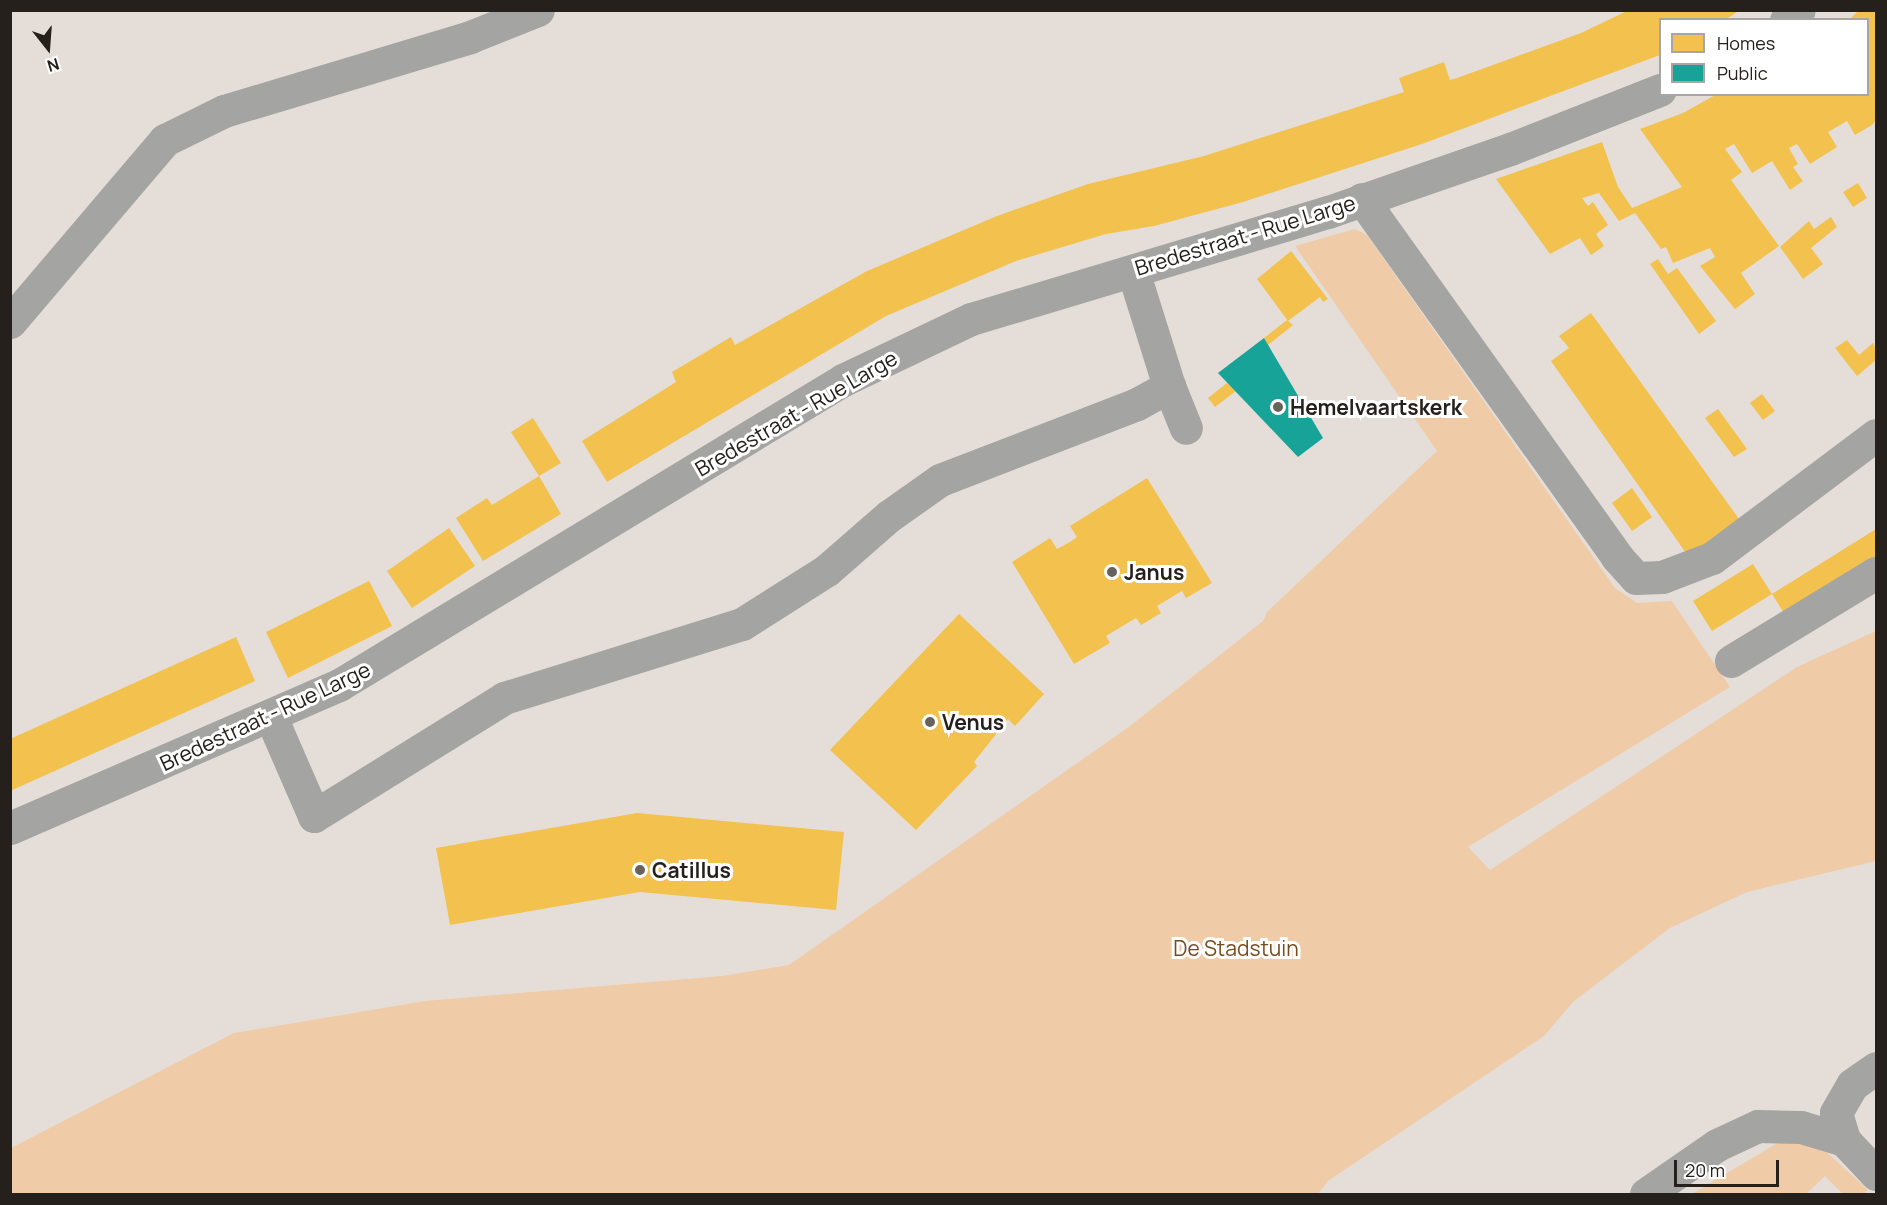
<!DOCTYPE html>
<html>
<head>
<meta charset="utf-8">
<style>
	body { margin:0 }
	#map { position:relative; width:1887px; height:1205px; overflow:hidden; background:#e5ded8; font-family:Manrope,sans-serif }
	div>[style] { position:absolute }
	.green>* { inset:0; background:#efcba8 }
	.homes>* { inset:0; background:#f2c14e }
	.public>* { inset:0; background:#17a398 }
	.minor>* { height:33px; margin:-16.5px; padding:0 16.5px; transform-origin:16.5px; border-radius:16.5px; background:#a4a4a3 }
	.dots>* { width:16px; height:16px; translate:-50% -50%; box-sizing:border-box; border:3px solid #fff; border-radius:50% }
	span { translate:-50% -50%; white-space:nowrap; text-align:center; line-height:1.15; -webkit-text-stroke:6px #fff; paint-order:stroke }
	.street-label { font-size:21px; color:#25201b }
	.poi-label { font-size:21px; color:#25201b; font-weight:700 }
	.left { translate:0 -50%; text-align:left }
	.park-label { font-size:21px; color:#774c1d }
	.frame { position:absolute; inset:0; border:12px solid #25201b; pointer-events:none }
	.legend { position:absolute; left:1659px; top:18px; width:210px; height:78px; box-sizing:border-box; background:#fff; border:2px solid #a8a6a4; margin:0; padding:8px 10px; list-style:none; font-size:18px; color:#25201b }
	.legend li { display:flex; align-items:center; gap:12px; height:30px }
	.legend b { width:30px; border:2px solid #a8a6a4 }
	.north { position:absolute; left:18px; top:18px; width:60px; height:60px; -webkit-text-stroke:4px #fff; paint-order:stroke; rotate:163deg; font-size:16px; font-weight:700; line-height:24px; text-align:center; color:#25201b }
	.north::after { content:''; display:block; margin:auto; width:21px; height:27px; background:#25201b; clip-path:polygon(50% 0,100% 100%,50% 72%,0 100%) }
	.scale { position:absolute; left:1674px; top:1160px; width:105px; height:27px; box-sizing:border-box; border:3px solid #25201b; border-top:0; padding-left:8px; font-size:18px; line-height:21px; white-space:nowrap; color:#25201b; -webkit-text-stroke:4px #fff; paint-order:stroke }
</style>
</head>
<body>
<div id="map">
	<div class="green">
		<i style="clip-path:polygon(1355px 229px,1367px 235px,1615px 588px,1637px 603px,1672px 601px,1730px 687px,1468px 847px,1490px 870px,1797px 667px,1876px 631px,1876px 861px,1747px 892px,1670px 928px,1574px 1001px,1544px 1036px,1328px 1181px,1318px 1194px,11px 1194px,11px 1148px,234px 1033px,425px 1001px,722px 976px,789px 965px,1130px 726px,1263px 621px,1267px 612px,1437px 451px,1295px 246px)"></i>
		<i style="clip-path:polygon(1791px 1135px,1821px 1147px,1868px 1190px,1863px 1194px,1843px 1194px,1825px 1176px,1806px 1194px,1692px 1194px)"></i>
	</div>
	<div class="homes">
		<i style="clip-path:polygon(1629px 10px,1740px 10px,1725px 20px,1660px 20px,1660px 55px,1422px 144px,1243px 202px,1154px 226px,1106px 234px,1016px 261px,886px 316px,607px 482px,582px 441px,676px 382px,672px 372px,731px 337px,735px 345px,867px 271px,997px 216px,1088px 184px,1204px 156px,1404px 92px,1399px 78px,1444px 62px,1450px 80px,1457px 78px,1581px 33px)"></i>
		<i style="clip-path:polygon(1859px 10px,1876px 10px,1876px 120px,1872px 125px,1855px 135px,1847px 121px,1828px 132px,1837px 147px,1810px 164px,1797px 144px,1789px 148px,1798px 164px,1793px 167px,1803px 181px,1790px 190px,1772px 161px,1752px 173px,1734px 144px,1725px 149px,1742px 172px,1731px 180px,1779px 246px,1741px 273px,1755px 294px,1735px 309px,1700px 266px,1715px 257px,1710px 248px,1673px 263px,1666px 247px,1661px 249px,1635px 213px,1619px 221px,1599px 193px,1582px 198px,1588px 206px,1593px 202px,1608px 225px,1596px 234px,1604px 246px,1591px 255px,1580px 238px,1550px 254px,1496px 179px,1602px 142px,1618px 187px,1632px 208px,1682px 187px,1640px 129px,1683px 113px,1717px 94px,1868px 94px,1868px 20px,1849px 20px)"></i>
		<i style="clip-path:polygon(1858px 183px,1867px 198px,1853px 207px,1843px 192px)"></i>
		<i style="clip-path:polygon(1831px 217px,1837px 227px,1811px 248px,1823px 264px,1803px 279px,1780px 247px,1809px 221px,1814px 229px)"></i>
		<i style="clip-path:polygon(1291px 251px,1328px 299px,1323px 302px,1320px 297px,1288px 321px,1257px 279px)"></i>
		<i style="clip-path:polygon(1658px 259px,1668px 274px,1677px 268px,1716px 321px,1699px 334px,1650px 264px)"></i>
		<i style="clip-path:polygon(1591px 313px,1739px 519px,1688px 556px,1551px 361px,1569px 348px,1559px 336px)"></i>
		<i style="clip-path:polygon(1287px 320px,1293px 325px,1268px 345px,1264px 338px)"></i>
		<i style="clip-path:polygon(1847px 340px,1859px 355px,1873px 343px,1876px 349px,1876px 360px,1857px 376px,1835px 348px)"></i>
		<i style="clip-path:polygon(1227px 383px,1236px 391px,1215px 407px,1208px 398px)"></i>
		<i style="clip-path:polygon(1762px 394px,1775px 411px,1763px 420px,1750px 403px)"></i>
		<i style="clip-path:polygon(1718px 409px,1747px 449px,1734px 457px,1705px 418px)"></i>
		<i style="clip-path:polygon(533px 418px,561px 463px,539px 476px,511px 432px)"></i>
		<i style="clip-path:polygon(539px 476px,561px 514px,483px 561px,456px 518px,487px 498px,492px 505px)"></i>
		<i style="clip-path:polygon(1147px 478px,1212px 583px,1186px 598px,1182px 591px,1157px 606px,1161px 613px,1141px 625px,1136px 618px,1106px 636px,1110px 643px,1074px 664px,1012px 562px,1050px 538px,1057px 549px,1070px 542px,1077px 537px,1070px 526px)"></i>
		<i style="clip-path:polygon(1632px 488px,1652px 517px,1632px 531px,1612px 503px)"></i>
		<i style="clip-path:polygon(449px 528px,475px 566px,412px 608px,387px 571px)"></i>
		<i style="clip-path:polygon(1876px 529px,1876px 560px,1786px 616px,1772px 594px,1712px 631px,1693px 601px,1753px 564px,1772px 594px)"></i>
		<i style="clip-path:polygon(369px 581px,392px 626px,288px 678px,266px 632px)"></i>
		<i style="clip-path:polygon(959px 614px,1044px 694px,1015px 726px,1008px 719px,974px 762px,977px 766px,916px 830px,830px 750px)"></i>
		<i style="clip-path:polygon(236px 637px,255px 681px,10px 791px,10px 739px)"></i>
		<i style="clip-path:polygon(637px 813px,844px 832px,836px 910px,640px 892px,450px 925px,436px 848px)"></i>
	</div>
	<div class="public">
		<i style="clip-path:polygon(1264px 338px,1323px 438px,1298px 457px,1218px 373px)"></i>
	</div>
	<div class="minor">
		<i style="left:1786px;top:20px;width:16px;rotate:-38deg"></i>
		<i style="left:1362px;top:199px;width:440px;rotate:54.5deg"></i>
		<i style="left:1617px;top:557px;width:28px;rotate:48deg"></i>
		<i style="left:1636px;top:578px;width:26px;rotate:-2deg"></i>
		<i style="left:1662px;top:577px;width:53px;rotate:-20.8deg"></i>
		<i style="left:1712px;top:558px;width:205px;rotate:-36.9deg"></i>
		<i style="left:1133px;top:271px;width:121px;rotate:72.6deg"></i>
		<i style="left:1169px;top:386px;width:45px;rotate:68deg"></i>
		<i style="left:10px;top:322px;width:239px;rotate:-49.6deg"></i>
		<i style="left:165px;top:140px;width:66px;rotate:-26.2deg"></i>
		<i style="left:224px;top:111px;width:257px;rotate:-16.7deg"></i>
		<i style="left:470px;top:37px;width:73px;rotate:-21.7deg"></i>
		<i style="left:1731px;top:661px;width:170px;rotate:-31.3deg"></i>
		<i style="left:271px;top:717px;width:108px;rotate:66.5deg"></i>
		<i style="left:314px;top:816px;width:224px;rotate:-31.8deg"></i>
		<i style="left:504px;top:698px;width:249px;rotate:-17.3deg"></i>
		<i style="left:742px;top:624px;width:101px;rotate:-32.4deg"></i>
		<i style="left:827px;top:570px;width:82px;rotate:-41.1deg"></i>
		<i style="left:889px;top:516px;width:62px;rotate:-35.2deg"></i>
		<i style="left:940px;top:480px;width:211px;rotate:-21.1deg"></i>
		<i style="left:1137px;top:404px;width:37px;rotate:-29deg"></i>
		<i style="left:10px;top:828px;width:359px;rotate:-23.5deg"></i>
		<i style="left:339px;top:685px;width:589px;rotate:-31.18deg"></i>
		<i style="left:843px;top:380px;width:142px;rotate:-25.5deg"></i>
		<i style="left:971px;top:319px;width:373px;rotate:-16.7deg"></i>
		<i style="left:1328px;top:212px;width:193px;rotate:-19.1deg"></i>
		<i style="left:1510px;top:149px;width:161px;rotate:-21.5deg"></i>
		<i style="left:1876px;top:1068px;width:29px;rotate:145deg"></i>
		<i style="left:1852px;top:1085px;width:32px;rotate:120deg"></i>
		<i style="left:1836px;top:1113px;width:28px;rotate:73deg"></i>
		<i style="left:1844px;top:1140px;width:47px;rotate:46.7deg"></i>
		<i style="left:1646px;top:1194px;width:86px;rotate:-34.6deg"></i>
		<i style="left:1717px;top:1145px;width:45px;rotate:-24.9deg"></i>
		<i style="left:1758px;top:1126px;width:43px;rotate:1.3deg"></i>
		<i style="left:1801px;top:1127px;width:45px;rotate:16.8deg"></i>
	</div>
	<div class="dots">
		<i style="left:1278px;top:407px;background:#68625d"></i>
		<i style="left:1112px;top:572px;background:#68625d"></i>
		<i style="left:930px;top:722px;background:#68625d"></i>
		<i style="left:640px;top:870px;background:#68625d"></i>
	</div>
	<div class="street-label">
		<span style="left:1245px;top:235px;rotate:-17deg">Bredestraat - Rue Large</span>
		<span style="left:796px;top:413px;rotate:-30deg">Bredestraat - Rue Large</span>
		<span style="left:265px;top:716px;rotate:-25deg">Bredestraat - Rue Large</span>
	</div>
	<div class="poi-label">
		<span class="left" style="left:1290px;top:407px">Hemelvaartskerk</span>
		<span class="left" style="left:1124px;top:572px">Janus</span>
		<span class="left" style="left:942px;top:722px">Venus</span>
		<span class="left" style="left:652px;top:870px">Catillus</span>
	</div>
	<div class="park-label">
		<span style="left:1236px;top:948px">De Stadstuin</span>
	</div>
	<div class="frame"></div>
	<ul class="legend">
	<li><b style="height:16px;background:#f2c14e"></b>Homes</li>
	<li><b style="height:16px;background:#17a398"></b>Public</li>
	</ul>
	<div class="north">N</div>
	<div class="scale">20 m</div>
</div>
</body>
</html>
